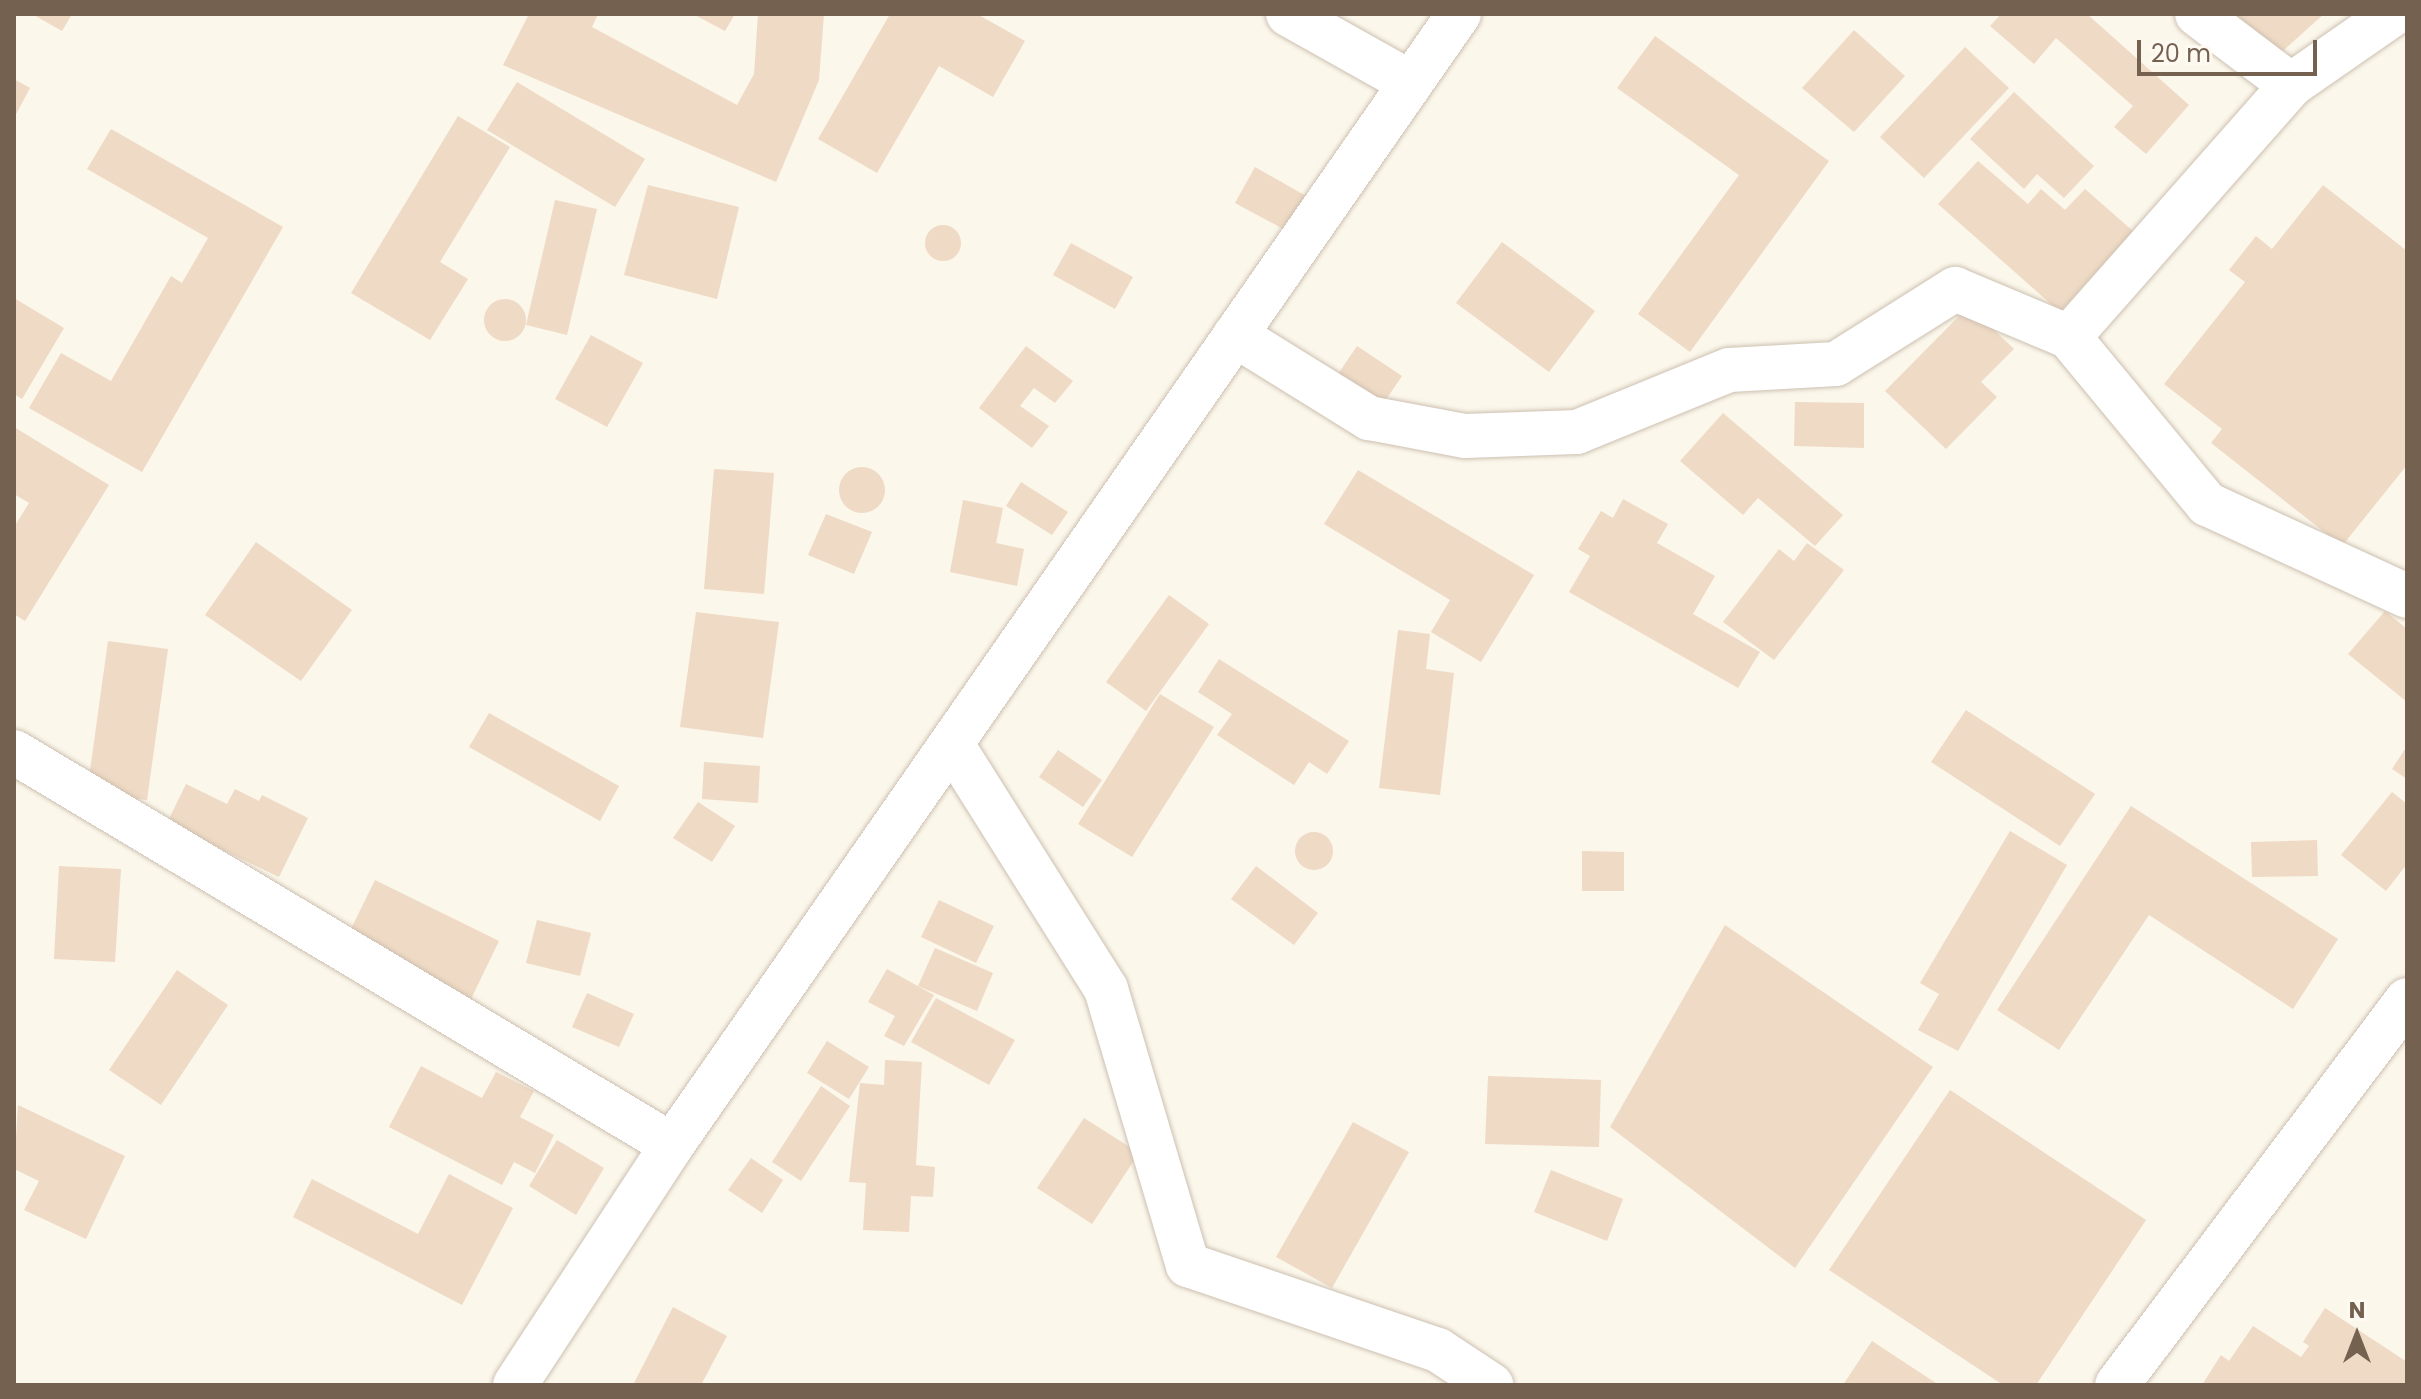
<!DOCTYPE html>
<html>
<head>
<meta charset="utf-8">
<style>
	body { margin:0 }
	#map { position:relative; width:2421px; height:1399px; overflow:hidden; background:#fbf7eb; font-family:Poppins,sans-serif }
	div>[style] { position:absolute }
	.building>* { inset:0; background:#efdac5 }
	.round { border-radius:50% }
	.roads { filter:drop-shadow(0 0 2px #cdc0b1) drop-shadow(0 0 2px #cdc0b1) }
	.street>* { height:44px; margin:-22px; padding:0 22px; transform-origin:22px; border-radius:22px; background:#fff }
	span { translate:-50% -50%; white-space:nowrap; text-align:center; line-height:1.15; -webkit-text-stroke:6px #fefaf2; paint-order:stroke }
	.frame { position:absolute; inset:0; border:16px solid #756150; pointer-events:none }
	.north { position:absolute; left:2317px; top:1295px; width:80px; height:80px; -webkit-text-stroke:6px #fefaf2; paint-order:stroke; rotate:0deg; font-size:22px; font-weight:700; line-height:32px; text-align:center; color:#756150 }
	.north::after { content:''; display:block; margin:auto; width:28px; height:36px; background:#756150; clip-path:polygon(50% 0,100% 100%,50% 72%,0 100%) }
	.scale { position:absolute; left:2137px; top:40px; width:180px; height:36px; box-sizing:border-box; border:4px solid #756150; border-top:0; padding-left:10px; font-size:24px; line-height:28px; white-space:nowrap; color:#756150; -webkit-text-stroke:6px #fefaf2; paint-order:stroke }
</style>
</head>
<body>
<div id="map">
	<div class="building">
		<i style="clip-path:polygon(32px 14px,72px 14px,62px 31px)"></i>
		<i style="clip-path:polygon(529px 14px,598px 14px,592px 27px,737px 105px,754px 74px,758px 14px,824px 14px,819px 80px,776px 182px,503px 65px)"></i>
		<i style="clip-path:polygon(693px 14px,735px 14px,725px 31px)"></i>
		<i style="clip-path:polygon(890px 14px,977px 14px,1025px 41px,993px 97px,939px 66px,877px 173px,818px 139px)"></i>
		<i style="clip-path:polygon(2001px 14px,2087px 14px,2189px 105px,2146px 154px,2114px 127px,2133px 106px,2056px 38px,2034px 64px,1990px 26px)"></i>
		<i style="clip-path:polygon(2231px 14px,2324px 14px,2276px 57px)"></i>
		<i style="clip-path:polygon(1854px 30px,1905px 76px,1854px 132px,1802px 88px)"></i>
		<i style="clip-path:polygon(1655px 36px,1829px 161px,1690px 352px,1638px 314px,1739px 175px,1617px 88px)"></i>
		<i style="clip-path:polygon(1965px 47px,2009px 88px,1924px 178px,1880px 137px)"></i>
		<i style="clip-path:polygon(14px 79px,30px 88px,14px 118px)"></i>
		<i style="clip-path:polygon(517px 82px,645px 159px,615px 207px,487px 130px)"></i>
		<i style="clip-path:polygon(2014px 92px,2094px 166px,2064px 198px,2037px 174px,2024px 189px,1970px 139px)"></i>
		<i style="clip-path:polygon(458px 116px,510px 147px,440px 262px,468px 279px,430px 340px,351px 293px)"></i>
		<i style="clip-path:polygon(111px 129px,283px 227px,142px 472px,29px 408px,61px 353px,111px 381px,171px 276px,182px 283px,208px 238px,87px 169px)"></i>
		<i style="clip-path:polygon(1978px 161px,2028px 204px,2041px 189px,2065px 210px,2085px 189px,2133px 231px,2060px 312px,1938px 204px)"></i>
		<i style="clip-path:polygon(1255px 167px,1306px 196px,1287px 231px,1235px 203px)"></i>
		<i style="clip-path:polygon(648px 185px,739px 207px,717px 299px,624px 275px)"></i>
		<i style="clip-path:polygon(2323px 185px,2407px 251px,2407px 465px,2342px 546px,2211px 443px,2222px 429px,2164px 384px,2245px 282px,2229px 270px,2256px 236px,2272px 249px)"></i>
		<i style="clip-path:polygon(555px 200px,597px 209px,567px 335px,526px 325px)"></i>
		<i class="round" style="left:925px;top:225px;width:36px;height:36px"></i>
		<i style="clip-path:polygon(1502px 242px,1595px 311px,1549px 372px,1456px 303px)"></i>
		<i style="clip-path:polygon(1071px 243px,1133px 277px,1115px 309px,1053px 275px)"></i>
		<i style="clip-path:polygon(14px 298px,64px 328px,22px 399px,14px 394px)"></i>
		<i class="round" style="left:484px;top:299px;width:42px;height:42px"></i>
		<i style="clip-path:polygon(1969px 306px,2014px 349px,1981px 382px,1997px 397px,1946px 449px,1885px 391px)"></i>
		<i style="clip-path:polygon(591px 335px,643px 363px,607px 427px,555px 399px)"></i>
		<i style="clip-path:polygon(1026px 346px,1073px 381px,1055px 403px,1034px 388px,1020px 406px,1049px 426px,1032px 448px,979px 408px)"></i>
		<i style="clip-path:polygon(1357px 346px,1402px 376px,1379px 410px,1334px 380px)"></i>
		<i style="clip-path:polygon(1795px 402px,1864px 403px,1864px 448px,1794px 446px)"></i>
		<i style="clip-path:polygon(1723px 413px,1843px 515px,1815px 546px,1758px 498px,1743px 515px,1680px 461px)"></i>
		<i style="clip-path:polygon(14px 427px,109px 485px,25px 621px,14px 614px,14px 527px,29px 503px,14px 494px)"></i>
		<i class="round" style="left:839px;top:467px;width:46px;height:46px"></i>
		<i style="clip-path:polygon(714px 469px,774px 473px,764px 594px,704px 589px)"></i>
		<i style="clip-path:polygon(1358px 470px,1534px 575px,1481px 662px,1431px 632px,1450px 600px,1324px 524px)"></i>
		<i style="clip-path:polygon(1021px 482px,1068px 512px,1052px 535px,1006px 506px)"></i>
		<i style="clip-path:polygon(1623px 499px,1668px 524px,1657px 543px,1715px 576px,1693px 614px,1760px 652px,1738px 688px,1569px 592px,1590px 556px,1578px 549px,1601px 511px,1613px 518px)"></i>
		<i style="clip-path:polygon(963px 500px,1003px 508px,996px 543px,1024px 549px,1017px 586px,950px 572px)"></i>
		<i style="clip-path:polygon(826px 514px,872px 532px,854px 574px,808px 555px)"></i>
		<i style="clip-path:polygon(256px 542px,352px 610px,301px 681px,205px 615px)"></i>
		<i style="clip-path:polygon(1807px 543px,1844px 570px,1774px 660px,1723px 622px,1779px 549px,1794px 561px)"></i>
		<i style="clip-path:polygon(1169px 595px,1209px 624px,1146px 711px,1106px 682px)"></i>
		<i style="clip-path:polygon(2385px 611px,2407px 629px,2407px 702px,2348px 654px)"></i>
		<i style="clip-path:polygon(696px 612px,779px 622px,763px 738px,680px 727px)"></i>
		<i style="clip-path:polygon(1398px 630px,1430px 634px,1426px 669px,1454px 673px,1440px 795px,1379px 788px)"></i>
		<i style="clip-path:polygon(108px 641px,168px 649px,147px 800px,87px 792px)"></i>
		<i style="clip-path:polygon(1219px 659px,1349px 741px,1327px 774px,1309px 762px,1294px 785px,1217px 735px,1232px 714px,1198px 692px)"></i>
		<i style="clip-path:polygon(1160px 694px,1214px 727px,1132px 857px,1078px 824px)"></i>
		<i style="clip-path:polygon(1966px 710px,2095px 794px,2060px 846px,1931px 762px)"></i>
		<i style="clip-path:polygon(489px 713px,619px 786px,600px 821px,469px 747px)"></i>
		<i style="clip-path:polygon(2407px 746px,2407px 779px,2392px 769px)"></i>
		<i style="clip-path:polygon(1058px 750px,1102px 780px,1083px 807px,1039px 777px)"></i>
		<i style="clip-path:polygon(704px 762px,760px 766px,758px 803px,702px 799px)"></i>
		<i style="clip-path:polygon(186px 784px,227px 804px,235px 789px,259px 801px,262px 795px,308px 818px,279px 877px,167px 823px)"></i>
		<i style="clip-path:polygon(2392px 792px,2407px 804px,2407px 864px,2386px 891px,2341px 855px)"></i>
		<i style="clip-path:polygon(698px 802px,735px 826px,712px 862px,673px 838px)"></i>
		<i style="clip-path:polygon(2131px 806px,2338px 939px,2293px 1009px,2149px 915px,2059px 1050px,1997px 1010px)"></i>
		<i style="clip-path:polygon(2010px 831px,2067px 865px,1958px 1051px,1918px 1030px,1939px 994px,1920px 983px)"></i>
		<i class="round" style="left:1295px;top:832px;width:38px;height:38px"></i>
		<i style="clip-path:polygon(2317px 840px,2318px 876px,2252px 877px,2251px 842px)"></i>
		<i style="clip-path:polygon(1582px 851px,1624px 852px,1624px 891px,1582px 891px)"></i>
		<i style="clip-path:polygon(59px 866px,121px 869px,115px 962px,54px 959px)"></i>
		<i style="clip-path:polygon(1256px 866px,1318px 913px,1294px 945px,1231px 899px)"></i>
		<i style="clip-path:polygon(375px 880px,499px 941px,471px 999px,347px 937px)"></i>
		<i style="clip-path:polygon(939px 900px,994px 926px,976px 963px,921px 937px)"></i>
		<i style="clip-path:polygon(537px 920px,591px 933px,580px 976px,526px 963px)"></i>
		<i style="clip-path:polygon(1725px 925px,1933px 1067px,1795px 1268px,1610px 1127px)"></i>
		<i style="clip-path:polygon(935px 948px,993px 973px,977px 1011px,918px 986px)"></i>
		<i style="clip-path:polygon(887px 969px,934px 995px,904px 1046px,884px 1036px,895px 1016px,868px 1002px)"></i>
		<i style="clip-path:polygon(177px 970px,228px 1005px,161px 1105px,109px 1070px)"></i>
		<i style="clip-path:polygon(587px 993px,634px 1014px,619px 1047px,572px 1027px)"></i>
		<i style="clip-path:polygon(936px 998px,1015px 1040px,989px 1085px,911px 1042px)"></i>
		<i style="clip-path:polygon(827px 1041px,869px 1067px,849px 1099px,807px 1073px)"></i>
		<i style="clip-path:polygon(885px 1060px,922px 1062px,916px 1165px,935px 1167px,933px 1197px,911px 1196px,909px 1232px,863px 1230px,866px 1183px,849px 1182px,860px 1083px,884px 1085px)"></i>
		<i style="clip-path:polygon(421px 1066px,482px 1098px,496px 1072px,534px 1091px,520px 1117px,554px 1135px,535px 1173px,514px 1162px,502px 1185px,389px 1127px)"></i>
		<i style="clip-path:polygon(1488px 1076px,1601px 1080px,1599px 1147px,1485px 1144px)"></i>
		<i style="clip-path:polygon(821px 1086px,850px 1106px,801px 1181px,772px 1162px)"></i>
		<i style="clip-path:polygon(1950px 1090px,2146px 1220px,2036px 1385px,2003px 1385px,1829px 1270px)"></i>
		<i style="clip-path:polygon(18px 1105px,125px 1156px,86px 1239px,24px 1210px,39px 1181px,14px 1169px)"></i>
		<i style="clip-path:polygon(1084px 1118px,1139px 1153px,1092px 1224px,1037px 1188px)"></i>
		<i style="clip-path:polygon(1353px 1122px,1409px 1152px,1332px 1288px,1276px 1257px)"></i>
		<i style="clip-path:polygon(557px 1140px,604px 1168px,576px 1215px,529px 1186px)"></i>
		<i style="clip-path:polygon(751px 1158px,783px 1180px,762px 1213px,728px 1190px)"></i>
		<i style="clip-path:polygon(1551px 1170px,1623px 1199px,1607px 1241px,1534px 1212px)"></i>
		<i style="clip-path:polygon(449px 1174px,513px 1208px,462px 1305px,293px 1217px,312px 1179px,418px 1234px)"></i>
		<i style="clip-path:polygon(673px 1307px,727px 1336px,701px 1385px,633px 1385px)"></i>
		<i style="clip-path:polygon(2325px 1308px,2407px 1362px,2407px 1385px,2202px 1385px,2221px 1355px,2229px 1361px,2253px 1326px,2301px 1357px,2309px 1346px,2303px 1342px)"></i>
		<i style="clip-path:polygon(1872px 1341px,1939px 1385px,1843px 1385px)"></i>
	</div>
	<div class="roads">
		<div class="street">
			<i style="left:1288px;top:14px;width:139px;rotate:29.3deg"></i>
			<i style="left:2197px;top:14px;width:118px;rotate:37.1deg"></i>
			<i style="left:1235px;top:335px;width:158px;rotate:31.8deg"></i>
			<i style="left:1369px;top:418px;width:98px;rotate:10.6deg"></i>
			<i style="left:1465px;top:436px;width:112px;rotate:-2deg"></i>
			<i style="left:1577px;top:432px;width:164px;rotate:-22.2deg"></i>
			<i style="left:1729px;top:370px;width:107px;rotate:-3.2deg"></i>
			<i style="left:1836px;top:364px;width:141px;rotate:-32.2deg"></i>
			<i style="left:1955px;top:289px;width:124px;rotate:22.8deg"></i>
			<i style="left:2069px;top:337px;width:217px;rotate:50.4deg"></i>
			<i style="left:2207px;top:504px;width:220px;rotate:24.7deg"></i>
			<i style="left:2069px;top:337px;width:336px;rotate:-48.6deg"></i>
			<i style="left:2291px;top:85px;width:124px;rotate:-34.8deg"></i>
			<i style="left:953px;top:746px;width:287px;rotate:57.8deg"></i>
			<i style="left:1106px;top:989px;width:288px;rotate:73.5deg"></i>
			<i style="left:1188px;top:1265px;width:264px;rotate:18.8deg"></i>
			<i style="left:1438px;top:1350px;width:64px;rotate:33.4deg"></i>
			<i style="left:14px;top:752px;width:766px;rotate:30.85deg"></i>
			<i style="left:515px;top:1385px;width:287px;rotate:-56.8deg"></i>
			<i style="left:672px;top:1145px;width:1378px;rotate:-55.17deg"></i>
			<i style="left:2117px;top:1385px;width:482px;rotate:-53deg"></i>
		</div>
	</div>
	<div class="frame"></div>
	<div class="north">N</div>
	<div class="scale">20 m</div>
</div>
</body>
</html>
